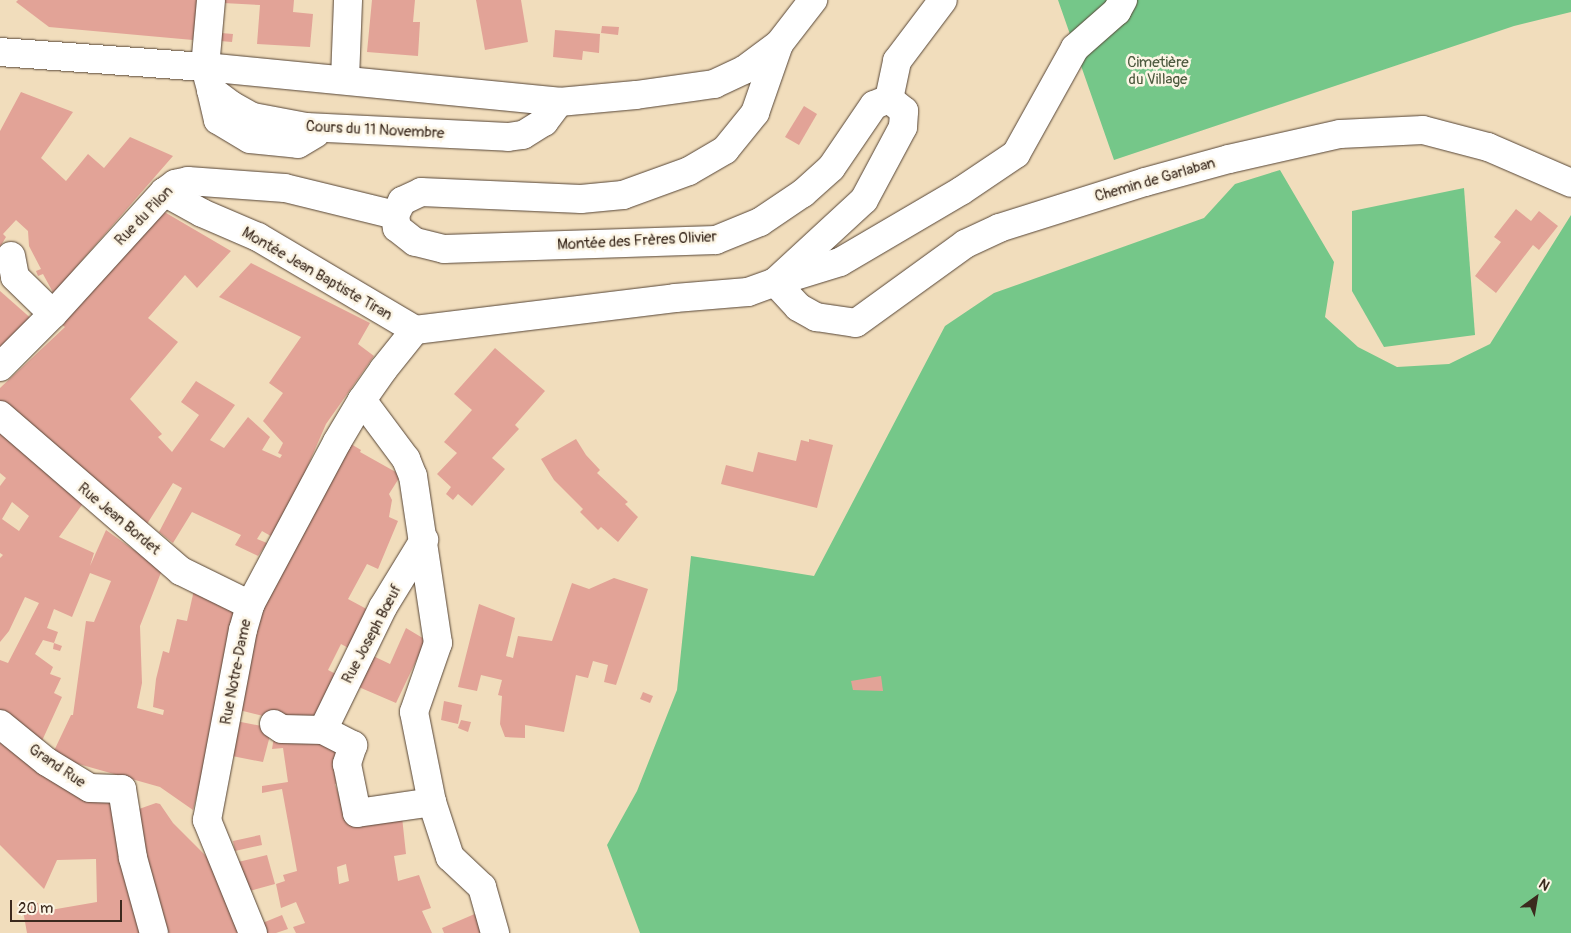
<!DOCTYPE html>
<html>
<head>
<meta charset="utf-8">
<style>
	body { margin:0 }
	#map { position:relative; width:1571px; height:933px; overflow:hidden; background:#f1ddbc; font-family:Pangolin,sans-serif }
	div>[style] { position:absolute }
	.green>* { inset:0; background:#75c789 }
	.building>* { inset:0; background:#e2a397 }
	.roads { filter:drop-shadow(0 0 1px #564536) drop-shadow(0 0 1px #564536) }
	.minor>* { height:28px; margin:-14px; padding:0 14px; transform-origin:14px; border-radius:14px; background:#fff }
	span { translate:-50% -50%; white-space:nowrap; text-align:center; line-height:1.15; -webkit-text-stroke:5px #fcf5e5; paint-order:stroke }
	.park-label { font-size:15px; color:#4c593e }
	.street-label { font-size:15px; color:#3b2a1e }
	.north { position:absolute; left:1511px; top:873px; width:50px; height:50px; -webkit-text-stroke:4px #fcf5e5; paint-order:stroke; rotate:32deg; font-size:14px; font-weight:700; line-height:20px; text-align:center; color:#3b2a1e }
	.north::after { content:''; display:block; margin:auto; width:18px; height:22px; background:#3b2a1e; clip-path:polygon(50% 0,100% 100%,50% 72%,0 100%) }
	.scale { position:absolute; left:10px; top:900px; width:112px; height:22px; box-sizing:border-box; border:2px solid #3b2a1e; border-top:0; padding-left:6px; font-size:15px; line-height:18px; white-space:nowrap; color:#3b2a1e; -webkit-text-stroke:4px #fcf5e5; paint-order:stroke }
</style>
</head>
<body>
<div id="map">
	<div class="green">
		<i style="clip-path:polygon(1058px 0,1571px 0,1571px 12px,1514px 26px,1114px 160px)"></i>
		<i style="clip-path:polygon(1280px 170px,1334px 262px,1325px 317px,1358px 347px,1397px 367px,1449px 364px,1490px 344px,1571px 215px,1571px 933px,640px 933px,607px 845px,637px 791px,677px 690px,691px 556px,814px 576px,945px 326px,994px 293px,1204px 218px,1235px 184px)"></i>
		<i style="clip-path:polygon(1464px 188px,1475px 335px,1384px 347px,1352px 291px,1352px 211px)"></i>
	</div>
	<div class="building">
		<i style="clip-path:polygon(18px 0,198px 0,193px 40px,49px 27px,16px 2px)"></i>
		<i style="clip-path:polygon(223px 0,294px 0,293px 12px,313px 14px,310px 47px,257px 44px,260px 5px,223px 3px)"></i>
		<i style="clip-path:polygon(372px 0,415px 0,413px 22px,420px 22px,418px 56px,367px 52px)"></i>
		<i style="clip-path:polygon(476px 0,521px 0,528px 42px,485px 50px)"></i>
		<i style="clip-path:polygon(602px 26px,619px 27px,618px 35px,601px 33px)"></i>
		<i style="clip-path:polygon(555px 30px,600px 34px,599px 53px,583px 51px,582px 60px,553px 57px)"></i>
		<i style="clip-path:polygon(221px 33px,233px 34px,232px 42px,220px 41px)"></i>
		<i style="clip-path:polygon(21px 92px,73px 112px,41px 158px,66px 181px,88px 154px,104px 168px,130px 137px,173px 156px,71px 273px,75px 280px,56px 298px,43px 274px,38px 276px,36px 271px,41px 269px,29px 246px,28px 231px,16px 220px,3px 234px,6px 237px,0 247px,0 131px)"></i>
		<i style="clip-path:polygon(804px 106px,817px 114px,799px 145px,785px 137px)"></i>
		<i style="clip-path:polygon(1516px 209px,1531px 221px,1539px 211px,1558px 226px,1539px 250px,1533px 245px,1496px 293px,1475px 276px,1501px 242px,1494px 237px)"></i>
		<i style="clip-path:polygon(161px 210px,231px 251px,197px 288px,185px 275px,148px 318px,178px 342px,130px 399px,162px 434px,158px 437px,172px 452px,199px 415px,181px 402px,196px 381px,235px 405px,210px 440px,224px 448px,248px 417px,270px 437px,262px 450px,280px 458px,282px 455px,278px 453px,283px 443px,263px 421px,283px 393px,269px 383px,301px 337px,219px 297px,251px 263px,370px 323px,358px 344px,374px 356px,326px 424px,276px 539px,262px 531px,257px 539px,267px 543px,258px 556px,235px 545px,241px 535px,192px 512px,173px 543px,159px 532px,182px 488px,173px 483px,147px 524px,0 404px,0 388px,65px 327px,61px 324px)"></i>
		<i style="clip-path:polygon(0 291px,34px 321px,0 353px)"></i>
		<i style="clip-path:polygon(495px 348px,545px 391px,515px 425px,519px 429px,492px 458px,505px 469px,472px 506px,458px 494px,453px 500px,446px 494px,451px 487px,437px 474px,457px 453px,444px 442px,472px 410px,454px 394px)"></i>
		<i style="clip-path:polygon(evenodd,0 428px,84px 502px,59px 537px,94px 553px,90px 566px,106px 530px,162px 570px,140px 626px,142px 683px,137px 708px,163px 715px,164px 710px,153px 707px,156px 679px,163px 651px,169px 653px,177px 619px,187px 621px,194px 590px,234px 610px,208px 753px,193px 810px,160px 787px,75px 763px,53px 753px,71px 715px,73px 715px,86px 621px,94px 622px,111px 581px,90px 573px,72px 617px,54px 609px,47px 628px,58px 632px,54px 643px,43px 640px,35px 654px,53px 667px,50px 674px,61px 678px,54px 693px,62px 697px,41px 743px,0 710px,0 660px,8px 663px,39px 603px,25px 597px,9px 631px,0 642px,0 558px,3px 555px,0 553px,0 486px,6px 478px,0 473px,0 428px,12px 502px,29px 516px,19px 531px,2px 519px,12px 502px)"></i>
		<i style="clip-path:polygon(576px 439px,586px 455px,600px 470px,597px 473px,628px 502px,625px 504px,638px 517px,618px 542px,601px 527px,598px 530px,580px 512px,583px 509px,554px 480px,541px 459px)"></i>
		<i style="clip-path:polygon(809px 439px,833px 445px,817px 508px,721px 484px,726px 465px,753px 472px,758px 452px,796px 461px,801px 440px,809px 442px)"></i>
		<i style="clip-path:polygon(346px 441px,361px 450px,360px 452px,401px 475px,389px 494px,392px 500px,389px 517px,398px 521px,378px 569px,367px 564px,348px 599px,374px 613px,354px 651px,341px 644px,328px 670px,340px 676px,313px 728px,239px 710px,252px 629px)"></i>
		<i style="clip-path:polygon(614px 578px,648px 589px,616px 685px,604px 682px,608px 665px,593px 661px,588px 678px,576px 675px,564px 732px,525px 725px,525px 738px,505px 737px,500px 724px,502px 696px,498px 695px,502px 680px,481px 675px,477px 691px,458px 687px,479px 604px,515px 618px,506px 656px,513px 658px,518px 636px,552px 641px,572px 583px,589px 589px)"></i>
		<i style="clip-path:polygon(406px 628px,426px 640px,396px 703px,354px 685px,369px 654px,390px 664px)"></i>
		<i style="clip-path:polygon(54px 643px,62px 646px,60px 651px,53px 649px)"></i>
		<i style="clip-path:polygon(881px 676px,883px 691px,853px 690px,851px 681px)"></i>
		<i style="clip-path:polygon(643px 692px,653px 696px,650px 703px,640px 699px)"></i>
		<i style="clip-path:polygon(444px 701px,462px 705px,458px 724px,441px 720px)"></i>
		<i style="clip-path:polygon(461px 720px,471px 722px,468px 732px,458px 728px)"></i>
		<i style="clip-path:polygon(236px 721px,272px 728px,263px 762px,227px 755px)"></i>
		<i style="clip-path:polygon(0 733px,117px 799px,144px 933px,27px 933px,22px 905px,38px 903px,39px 912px,97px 902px,96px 859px,57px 860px,44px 889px,0 845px)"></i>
		<i style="clip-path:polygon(evenodd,274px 737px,345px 746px,345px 782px,335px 784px,350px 825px,402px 817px,406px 854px,394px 856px,398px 881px,419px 875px,431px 908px,422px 911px,432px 933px,296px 933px,293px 927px,305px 923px,296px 902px,281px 908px,276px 884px,285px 881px,283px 875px,297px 871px,282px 789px,262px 793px,262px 786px,288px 782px,283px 748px,272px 749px,274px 737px,346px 864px,349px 881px,339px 884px,337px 867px,346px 864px)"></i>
		<i style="clip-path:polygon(156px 803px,160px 804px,173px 823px,207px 857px,242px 933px,164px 933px,143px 855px,139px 809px)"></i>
		<i style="clip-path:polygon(260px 835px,262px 845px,235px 851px,233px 841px)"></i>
		<i style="clip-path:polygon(267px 855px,275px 884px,246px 892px,238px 862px)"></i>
		<i style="clip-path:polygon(477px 913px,482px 933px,444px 933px,442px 928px)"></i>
		<i style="clip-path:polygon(282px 915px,288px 929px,276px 933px,265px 933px,260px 924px)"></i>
	</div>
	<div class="roads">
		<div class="minor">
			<i style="left:211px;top:0;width:67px;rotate:95.1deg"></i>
			<i style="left:205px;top:67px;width:24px;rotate:75deg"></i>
			<i style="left:211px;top:90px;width:25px;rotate:37deg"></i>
			<i style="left:231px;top:105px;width:25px;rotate:29deg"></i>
			<i style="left:253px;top:117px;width:54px;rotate:10.7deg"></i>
			<i style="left:306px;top:127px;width:202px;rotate:2.8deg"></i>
			<i style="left:508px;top:137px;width:15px;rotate:-8deg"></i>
			<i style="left:523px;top:135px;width:25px;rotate:-32deg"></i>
			<i style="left:544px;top:122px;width:25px;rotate:-53deg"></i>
			<i style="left:1123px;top:0;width:13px;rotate:119deg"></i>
			<i style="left:1117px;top:11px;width:56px;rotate:138.6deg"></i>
			<i style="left:1075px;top:48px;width:121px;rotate:119.1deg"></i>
			<i style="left:1016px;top:154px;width:66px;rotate:146.1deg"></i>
			<i style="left:961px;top:191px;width:140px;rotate:149.6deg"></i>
			<i style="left:840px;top:262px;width:68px;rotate:162.9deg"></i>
			<i style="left:775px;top:282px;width:34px;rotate:47deg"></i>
			<i style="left:798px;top:307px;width:21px;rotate:29deg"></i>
			<i style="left:816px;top:317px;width:40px;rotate:8.5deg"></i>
			<i style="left:856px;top:323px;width:135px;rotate:-35.9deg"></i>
			<i style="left:965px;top:244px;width:38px;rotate:-25deg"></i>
			<i style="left:999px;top:228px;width:153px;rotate:-17.5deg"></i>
			<i style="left:1145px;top:182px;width:87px;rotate:-15.3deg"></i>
			<i style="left:1229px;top:159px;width:114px;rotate:-12.7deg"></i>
			<i style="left:1340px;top:134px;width:83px;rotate:-2.8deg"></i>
			<i style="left:1423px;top:130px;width:67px;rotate:14.7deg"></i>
			<i style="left:1488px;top:147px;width:90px;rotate:23.4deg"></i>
			<i style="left:0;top:52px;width:206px;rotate:4.2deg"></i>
			<i style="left:205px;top:67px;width:356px;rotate:5.6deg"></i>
			<i style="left:559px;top:102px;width:77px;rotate:-5.2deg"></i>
			<i style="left:636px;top:95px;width:79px;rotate:-8deg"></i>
			<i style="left:714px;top:84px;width:33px;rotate:-25deg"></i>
			<i style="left:744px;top:70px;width:44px;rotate:-36.6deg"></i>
			<i style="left:779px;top:44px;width:56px;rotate:-52.3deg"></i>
			<i style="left:345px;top:79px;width:79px;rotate:-87.8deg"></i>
			<i style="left:211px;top:90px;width:31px;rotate:77deg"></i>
			<i style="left:218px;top:120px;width:37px;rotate:31deg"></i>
			<i style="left:250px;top:139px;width:48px;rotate:5.9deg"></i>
			<i style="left:298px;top:144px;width:21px;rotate:-31deg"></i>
			<i style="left:889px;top:99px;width:39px;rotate:-78deg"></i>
			<i style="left:897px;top:61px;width:76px;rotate:-53deg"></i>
			<i style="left:164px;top:192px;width:43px;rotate:28.9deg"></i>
			<i style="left:202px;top:213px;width:61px;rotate:23.2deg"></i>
			<i style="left:258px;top:237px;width:182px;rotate:30.6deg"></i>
			<i style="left:11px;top:256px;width:21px;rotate:79deg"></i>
			<i style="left:15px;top:277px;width:53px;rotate:44.2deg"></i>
			<i style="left:415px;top:330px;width:262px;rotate:-7deg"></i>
			<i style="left:675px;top:298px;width:73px;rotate:-4.7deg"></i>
			<i style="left:748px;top:292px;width:29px;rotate:-20deg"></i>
			<i style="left:775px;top:282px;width:121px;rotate:-42.7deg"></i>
			<i style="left:864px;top:200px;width:83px;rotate:-61.9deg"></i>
			<i style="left:903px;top:127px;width:16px;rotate:-86deg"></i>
			<i style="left:904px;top:111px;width:19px;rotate:-141deg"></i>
			<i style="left:889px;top:99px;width:16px;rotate:158deg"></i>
			<i style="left:874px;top:105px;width:76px;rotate:124.3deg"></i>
			<i style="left:831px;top:168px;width:38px;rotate:138deg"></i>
			<i style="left:803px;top:193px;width:52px;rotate:146deg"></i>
			<i style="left:760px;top:222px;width:48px;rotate:157.8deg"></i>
			<i style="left:716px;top:240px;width:272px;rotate:178.1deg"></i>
			<i style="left:444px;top:249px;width:30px;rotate:-166deg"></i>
			<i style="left:415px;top:242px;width:23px;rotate:-142deg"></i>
			<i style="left:397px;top:228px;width:13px;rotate:-99deg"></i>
			<i style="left:395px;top:215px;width:16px;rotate:-63deg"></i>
			<i style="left:402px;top:201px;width:21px;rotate:-25deg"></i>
			<i style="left:421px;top:192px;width:160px;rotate:2.5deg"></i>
			<i style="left:581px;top:199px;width:42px;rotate:-5.4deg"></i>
			<i style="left:623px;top:195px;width:70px;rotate:-20deg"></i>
			<i style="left:689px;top:171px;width:42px;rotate:-30.3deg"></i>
			<i style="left:725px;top:150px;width:48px;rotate:-51deg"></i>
			<i style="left:755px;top:113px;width:73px;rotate:-70.8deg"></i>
			<i style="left:415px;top:330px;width:51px;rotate:128.7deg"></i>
			<i style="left:383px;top:370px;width:37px;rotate:125deg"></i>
			<i style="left:362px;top:400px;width:74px;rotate:53.3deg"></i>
			<i style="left:406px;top:459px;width:18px;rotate:68deg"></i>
			<i style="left:413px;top:476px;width:169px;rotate:81.5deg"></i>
			<i style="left:438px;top:643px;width:73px;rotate:109.2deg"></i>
			<i style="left:414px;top:712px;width:92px;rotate:78.7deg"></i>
			<i style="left:432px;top:802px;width:58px;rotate:71.9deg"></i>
			<i style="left:450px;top:857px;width:44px;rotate:43.2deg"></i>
			<i style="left:482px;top:887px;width:48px;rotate:74.2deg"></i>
			<i style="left:0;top:367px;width:75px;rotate:-45deg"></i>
			<i style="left:53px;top:314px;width:165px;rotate:-47.7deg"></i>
			<i style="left:164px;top:192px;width:14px;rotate:-36deg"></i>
			<i style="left:175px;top:184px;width:13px;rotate:-13deg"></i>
			<i style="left:188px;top:181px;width:97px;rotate:4.1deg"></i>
			<i style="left:285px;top:188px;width:113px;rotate:13.8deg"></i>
			<i style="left:0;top:415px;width:239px;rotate:40.8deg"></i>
			<i style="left:181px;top:571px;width:77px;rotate:26.2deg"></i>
			<i style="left:0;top:724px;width:60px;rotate:39deg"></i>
			<i style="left:47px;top:762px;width:50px;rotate:31.2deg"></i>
			<i style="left:90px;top:788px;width:32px;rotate:2deg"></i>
			<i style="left:122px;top:789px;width:70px;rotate:80.9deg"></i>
			<i style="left:133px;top:858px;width:78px;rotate:74.4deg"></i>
			<i style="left:274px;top:724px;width:9px;rotate:32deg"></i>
			<i style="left:282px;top:729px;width:41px;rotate:1.4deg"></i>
			<i style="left:323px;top:730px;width:34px;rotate:27deg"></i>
			<i style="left:353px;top:745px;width:20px;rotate:108deg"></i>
			<i style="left:347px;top:764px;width:50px;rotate:78.5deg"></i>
			<i style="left:357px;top:813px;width:76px;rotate:-8.3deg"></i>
			<i style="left:323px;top:730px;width:137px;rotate:-64deg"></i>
			<i style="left:383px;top:607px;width:79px;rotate:-58.5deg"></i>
			<i style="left:253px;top:933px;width:122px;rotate:-112.2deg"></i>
			<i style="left:207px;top:820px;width:193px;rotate:-79.3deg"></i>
			<i style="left:243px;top:630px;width:26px;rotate:-74deg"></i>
			<i style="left:250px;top:605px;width:185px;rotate:-61.9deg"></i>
			<i style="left:337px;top:442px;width:49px;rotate:-59.2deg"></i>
		</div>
	</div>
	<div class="park-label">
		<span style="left:1158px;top:71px">Cimetière<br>du Village</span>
	</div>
	<div class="street-label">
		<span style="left:375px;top:130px;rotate:3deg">Cours du 11 Novembre</span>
		<span style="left:1155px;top:180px;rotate:-16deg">Chemin de Garlaban</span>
		<span style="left:144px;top:216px;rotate:-46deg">Rue du Pilon</span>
		<span style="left:637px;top:241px;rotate:-3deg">Montée des Frères Olivier</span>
		<span style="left:317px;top:274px;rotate:30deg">Montée Jean Baptiste Tiran</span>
		<span style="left:119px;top:519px;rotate:40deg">Rue Jean Bordet</span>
		<span style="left:372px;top:634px;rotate:-62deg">Rue Joseph Bœuf</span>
		<span style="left:236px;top:672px;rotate:-79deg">Rue Notre-Dame</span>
		<span style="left:57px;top:766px;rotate:34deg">Grand Rue</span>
	</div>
	<div class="north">N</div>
	<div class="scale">20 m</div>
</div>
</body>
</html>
